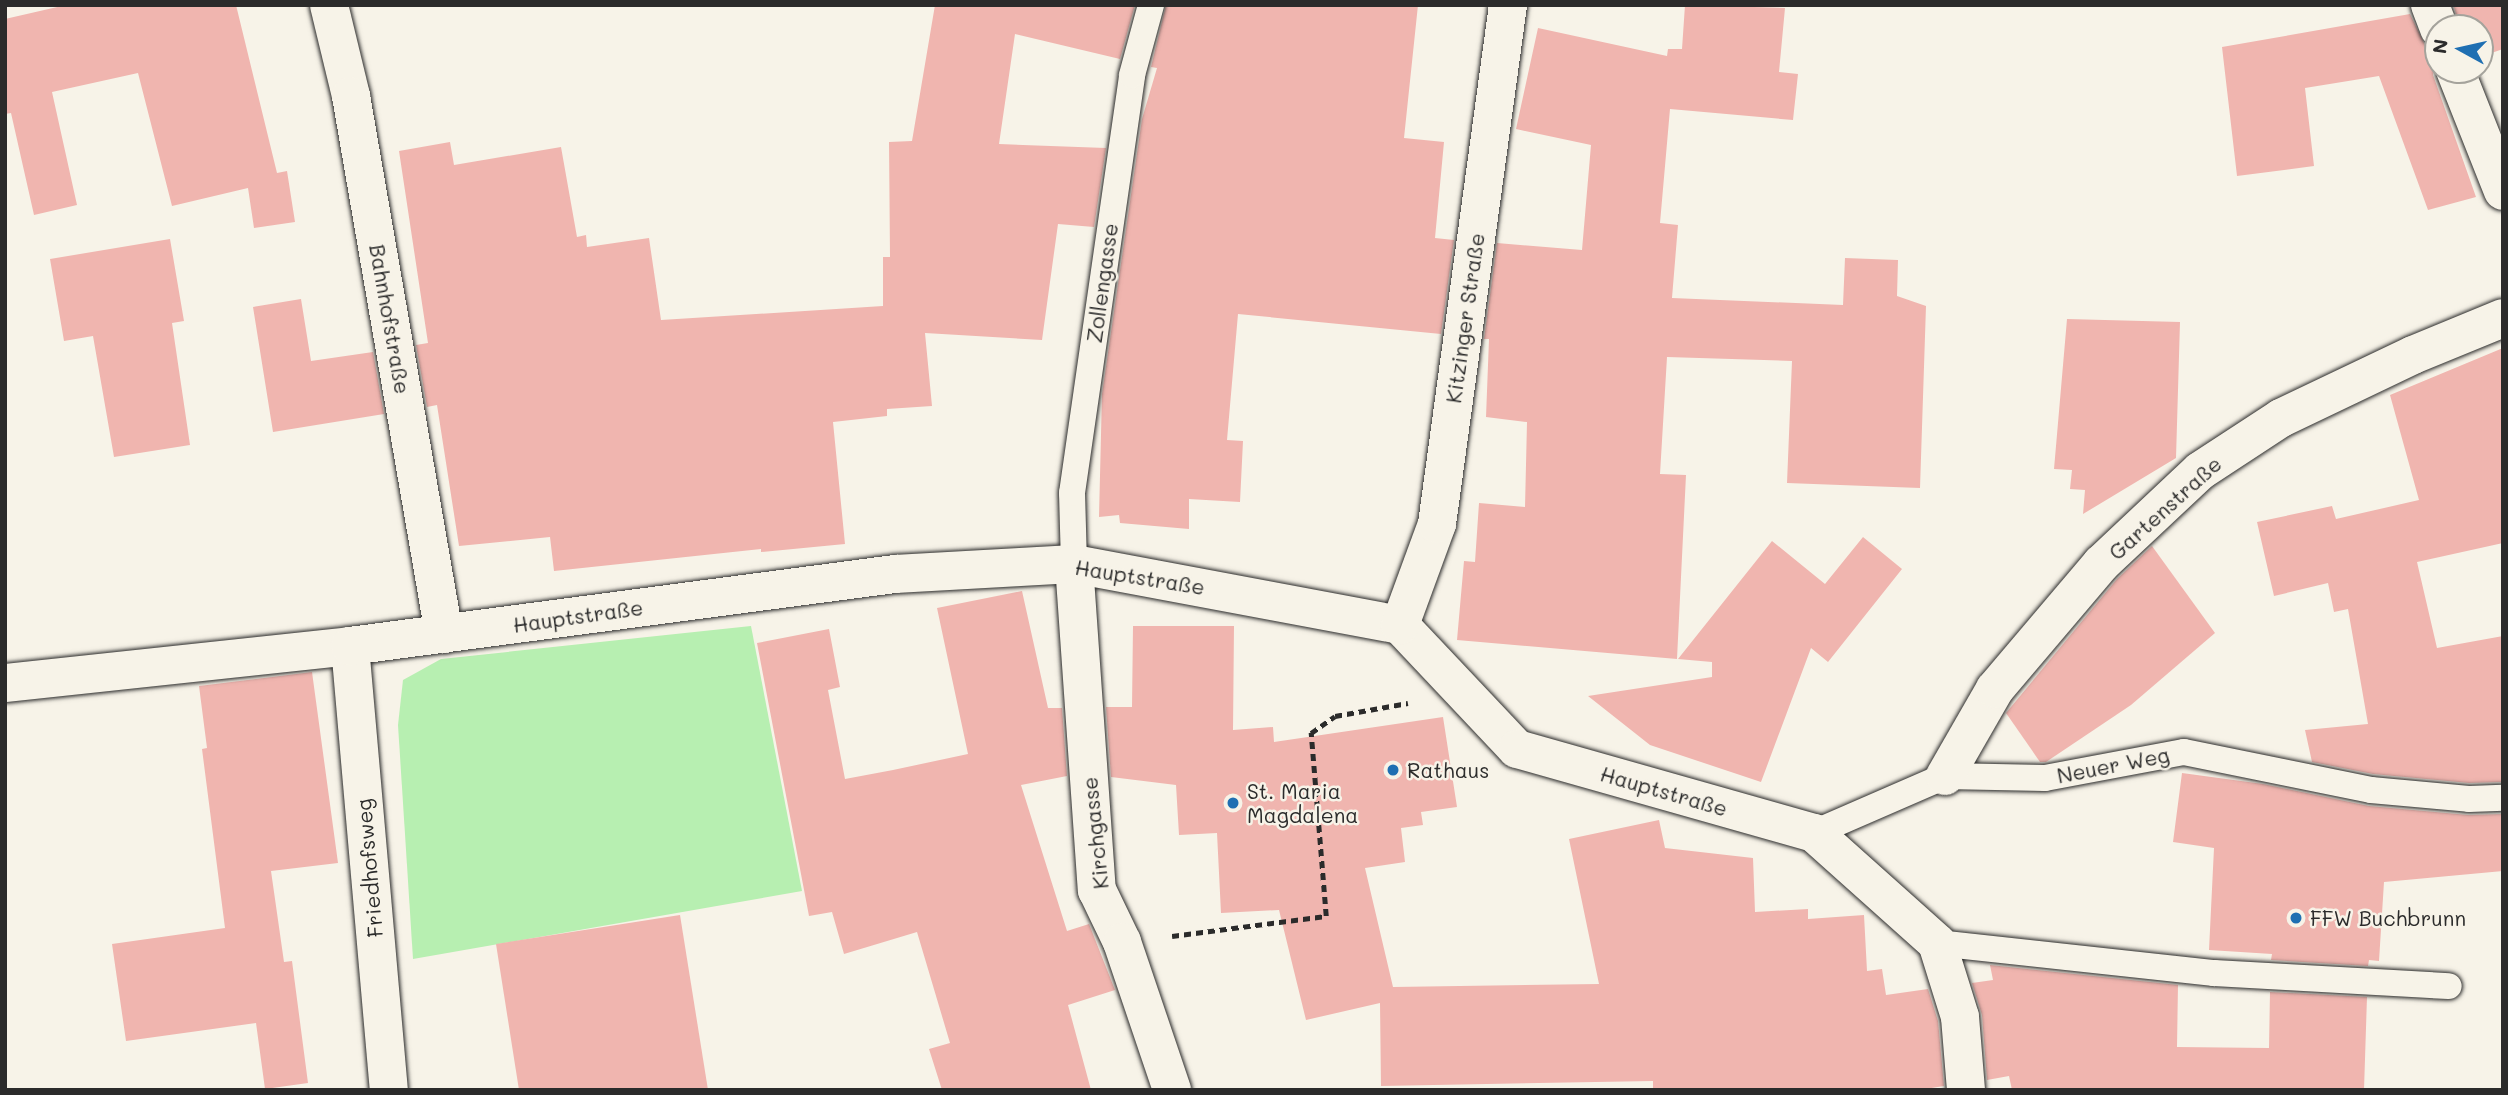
<!DOCTYPE html>
<html>
<head>
<meta charset="utf-8">
<style>
	body { margin:0 }
	#map { position:relative; width:2508px; height:1095px; overflow:hidden; background:#f7f3e8; font-family:Mali,sans-serif }
	div>[style] { position:absolute }
	.green>* { inset:0; background:#b7efb1 }
	.building>* { inset:0; background:#f0b5af }
	.path>* { height:4.5px; margin-top:-2.25px; transform-origin:0; background:repeating-linear-gradient(90deg,#2b2b2b 0 7px,transparent 0 12px) }
	.roads { filter:drop-shadow(0 0 2px #2b2b2b) drop-shadow(0 0 2px #2b2b2b) }
	.service>* { height:26px; margin:-13px; padding:0 13px; transform-origin:13px; border-radius:13px; background:#f7f3e8 }
	.minor>* { height:38px; margin:-19px; padding:0 19px; transform-origin:19px; border-radius:19px; background:#f7f3e8 }
	.tertiary>* { height:38px; margin:-19px; padding:0 19px; transform-origin:19px; border-radius:19px; background:#f7f3e8 }
	.dots>* { width:19px; height:19px; translate:-50% -50%; box-sizing:border-box; border:4px solid #f7f3e8; border-radius:50% }
	span { translate:-50% -50%; white-space:nowrap; text-align:center; line-height:1.15; -webkit-text-stroke:5px #f7f3e8; paint-order:stroke }
	.street-label { font-size:21px; color:#2b2b2b }
	.poi-label { font-size:21px; color:#2b2b2b }
	.left { translate:0 -50%; text-align:left }
	.frame { position:absolute; inset:0; border:7px solid #2b2b2b; pointer-events:none }
	.north { position:absolute; left:2424px; top:14px; width:70px; height:70px; box-sizing:border-box; background:#f7f3e8; border:2px solid #a5a39c; border-radius:50%; rotate:278deg; font-size:19px; font-weight:700; line-height:28px; text-align:center; color:#2b2b2b }
	.north::after { content:''; display:block; margin:auto; width:24px; height:32px; background:#1f6fb2; clip-path:polygon(50% 0,100% 100%,50% 72%,0 100%) }
</style>
</head>
<body>
<div id="map">
	<div class="green">
		<i style="clip-path:polygon(751px 626px,802px 891px,413px 959px,398px 725px,403px 680px,441px 659px)"></i>
	</div>
	<div class="building">
		<i style="clip-path:polygon(66px 5px,236px 5px,277px 173px,287px 171px,295px 222px,254px 228px,248px 188px,172px 206px,138px 73px,52px 92px,77px 205px,34px 215px,11px 113px,5px 114px,5px 19px)"></i>
		<i style="clip-path:polygon(935px 5px,1135px 5px,1120px 59px,1015px 34px,999px 144px,1106px 148px,1094px 227px,1058px 224px,1042px 340px,925px 333px,932px 406px,887px 409px,887px 416px,833px 422px,845px 544px,761px 552px,761px 549px,554px 571px,550px 537px,459px 546px,437px 405px,427px 407px,416px 345px,428px 343px,399px 151px,450px 142px,454px 165px,561px 147px,577px 237px,586px 235px,587px 247px,649px 238px,661px 320px,883px 306px,883px 257px,890px 257px,889px 142px,912px 141px)"></i>
		<i style="clip-path:polygon(1166px 5px,1418px 5px,1404px 138px,1444px 142px,1435px 238px,1454px 240px,1441px 334px,1238px 314px,1227px 440px,1243px 441px,1240px 502px,1189px 499px,1189px 529px,1120px 523px,1119px 515px,1099px 517px,1102px 394px,1142px 119px,1157px 68px,1151px 67px)"></i>
		<i style="clip-path:polygon(1685px 5px,1785px 8px,1779px 72px,1798px 74px,1793px 120px,1670px 109px,1660px 223px,1678px 225px,1672px 298px,1843px 305px,1845px 258px,1898px 260px,1897px 296px,1926px 306px,1920px 488px,1787px 483px,1792px 361px,1667px 357px,1660px 474px,1686px 475px,1677px 659px,1457px 640px,1464px 561px,1475px 562px,1479px 503px,1525px 507px,1527px 422px,1486px 417px,1489px 339px,1484px 339px,1497px 243px,1582px 250px,1591px 145px,1516px 129px,1538px 28px,1667px 56px,1668px 49px,1682px 49px)"></i>
		<i style="clip-path:polygon(2463px 5px,2503px 5px,2503px 49px,2480px 57px,2480px 28px,2460px 28px,2454px 7px)"></i>
		<i style="clip-path:polygon(2410px 14px,2425px 45px,2438px 49px,2433px 75px,2476px 197px,2428px 210px,2379px 76px,2305px 88px,2314px 166px,2237px 176px,2222px 47px)"></i>
		<i style="clip-path:polygon(170px 239px,184px 321px,172px 323px,190px 445px,114px 457px,93px 336px,64px 341px,50px 259px)"></i>
		<i style="clip-path:polygon(301px 299px,311px 361px,373px 352px,384px 414px,273px 432px,253px 307px)"></i>
		<i style="clip-path:polygon(2067px 319px,2180px 322px,2176px 458px,2083px 514px,2085px 490px,2070px 489px,2072px 470px,2054px 469px)"></i>
		<i style="clip-path:polygon(2503px 348px,2503px 543px,2417px 562px,2437px 648px,2503px 636px,2503px 782px,2469px 783px,2373px 774px,2312px 762px,2305px 730px,2368px 724px,2348px 609px,2334px 612px,2328px 583px,2274px 596px,2257px 522px,2332px 506px,2336px 519px,2419px 500px,2390px 395px)"></i>
		<i style="clip-path:polygon(1863px 537px,1902px 569px,1828px 662px,1811px 648px,1761px 782px,1650px 745px,1588px 696px,1712px 677px,1712px 662px,1678px 659px,1772px 541px,1825px 584px)"></i>
		<i style="clip-path:polygon(2152px 546px,2215px 633px,2131px 705px,2046px 762px,2040px 762px,2006px 713px,2117px 579px)"></i>
		<i style="clip-path:polygon(1022px 591px,1048px 708px,1062px 708px,1067px 776px,1021px 785px,1067px 931px,1089px 924px,1115px 990px,1068px 1005px,1091px 1090px,942px 1090px,929px 1049px,950px 1043px,917px 932px,844px 954px,832px 912px,809px 916px,757px 643px,829px 629px,840px 687px,828px 690px,845px 779px,893px 770px,968px 754px,937px 608px)"></i>
		<i style="clip-path:polygon(1133px 626px,1234px 626px,1233px 730px,1273px 727px,1274px 742px,1443px 717px,1457px 807px,1421px 812px,1423px 825px,1401px 828px,1405px 862px,1365px 868px,1393px 987px,1599px 984px,1569px 839px,1659px 820px,1665px 848px,1753px 858px,1755px 912px,1808px 909px,1808px 919px,1864px 915px,1867px 971px,1882px 969px,1886px 995px,1928px 989px,1938px 1021px,1944px 1086px,1919px 1090px,1653px 1090px,1653px 1081px,1381px 1086px,1380px 1003px,1306px 1020px,1279px 910px,1221px 913px,1217px 833px,1179px 835px,1176px 785px,1111px 777px,1106px 707px,1132px 707px)"></i>
		<i style="clip-path:polygon(312px 672px,338px 863px,271px 871px,284px 962px,292px 961px,308px 1083px,265px 1089px,256px 1023px,126px 1041px,112px 944px,225px 928px,202px 749px,207px 748px,199px 686px)"></i>
		<i style="clip-path:polygon(2182px 773px,2263px 784px,2369px 806px,2468px 815px,2503px 814px,2503px 871px,2384px 882px,2379px 961px,2369px 960px,2368px 966px,2271px 960px,2272px 954px,2209px 950px,2214px 848px,2173px 842px)"></i>
		<i style="clip-path:polygon(680px 915px,708px 1090px,519px 1090px,496px 944px)"></i>
		<i style="clip-path:polygon(1990px 965px,2178px 985px,2177px 1047px,2269px 1048px,2270px 992px,2367px 997px,2364px 1090px,2012px 1090px,2009px 1076px,1987px 1080px,1982px 1015px,1972px 983px,1993px 980px)"></i>
	</div>
	<div class="path">
		<i style="left:1172px;top:936px;width:155px;rotate:-7.4deg"></i>
		<i style="left:1326px;top:916px;width:184px;rotate:-94.7deg"></i>
		<i style="left:1311px;top:733px;width:29px;rotate:-35deg"></i>
		<i style="left:1335px;top:716px;width:74px;rotate:-10.1deg"></i>
	</div>
	<div class="roads">
		<div class="service">
			<i style="left:1074px;top:564px;width:71px;rotate:-91.6deg"></i>
			<i style="left:1072px;top:493px;width:422px;rotate:-81.8deg"></i>
			<i style="left:1132px;top:75px;width:73px;rotate:-74.8deg"></i>
			<i style="left:1814px;top:833px;width:143px;rotate:-23.5deg"></i>
			<i style="left:1945px;top:776px;width:100px;rotate:1.1deg"></i>
			<i style="left:2045px;top:778px;width:141px;rotate:-10.6deg"></i>
			<i style="left:2184px;top:752px;width:191px;rotate:11.5deg"></i>
			<i style="left:2371px;top:790px;width:98px;rotate:5.2deg"></i>
			<i style="left:2469px;top:799px;width:34px;rotate:-2deg"></i>
			<i style="left:1937px;top:943px;width:279px;rotate:6.2deg"></i>
			<i style="left:2214px;top:973px;width:235px;rotate:3.2deg"></i>
		</div>
		<div class="minor">
			<i style="left:329px;top:5px;width:94px;rotate:76.4deg"></i>
			<i style="left:351px;top:96px;width:546px;rotate:80.19deg"></i>
			<i style="left:2430px;top:5px;width:25px;rotate:69deg"></i>
			<i style="left:2455px;top:70px;width:130px;rotate:68.4deg"></i>
			<i style="left:1074px;top:564px;width:327px;rotate:86deg"></i>
			<i style="left:1097px;top:890px;width:58px;rotate:64.3deg"></i>
			<i style="left:1122px;top:942px;width:156px;rotate:71.3deg"></i>
			<i style="left:1400px;top:625px;width:170px;rotate:46.7deg"></i>
			<i style="left:1517px;top:749px;width:309px;rotate:15.8deg"></i>
			<i style="left:1814px;top:833px;width:165px;rotate:41.8deg"></i>
			<i style="left:1937px;top:943px;width:77px;rotate:72.7deg"></i>
			<i style="left:1960px;top:1017px;width:73px;rotate:85.3deg"></i>
			<i style="left:350px;top:646px;width:446px;rotate:85deg"></i>
			<i style="left:1945px;top:776px;width:100px;rotate:-60.1deg"></i>
			<i style="left:1995px;top:689px;width:164px;rotate:-49.7deg"></i>
			<i style="left:2101px;top:564px;width:136px;rotate:-43.2deg"></i>
			<i style="left:2200px;top:471px;width:97px;rotate:-33.2deg"></i>
			<i style="left:2281px;top:418px;width:146px;rotate:-25.5deg"></i>
			<i style="left:2413px;top:355px;width:97px;rotate:-22.3deg"></i>
		</div>
		<div class="tertiary">
			<i style="left:5px;top:683px;width:347px;rotate:-6.1deg"></i>
			<i style="left:350px;top:646px;width:550px;rotate:-7.53deg"></i>
			<i style="left:895px;top:574px;width:179px;rotate:-3.2deg"></i>
			<i style="left:1074px;top:564px;width:332px;rotate:10.6deg"></i>
			<i style="left:1400px;top:625px;width:108px;rotate:-69.9deg"></i>
			<i style="left:1437px;top:524px;width:524px;rotate:-82.21deg"></i>
		</div>
	</div>
	<div class="dots">
		<i style="left:1393px;top:770px;background:#1f6fb2"></i>
		<i style="left:1233px;top:803px;background:#1f6fb2"></i>
		<i style="left:2296px;top:918px;background:#1f6fb2"></i>
	</div>
	<div class="street-label">
		<span style="left:1102px;top:283px;rotate:-82deg">Zollengasse</span>
		<span style="left:1465px;top:318px;rotate:-82deg">Kitzinger Straße</span>
		<span style="left:390px;top:319px;rotate:80deg">Bahnhofstraße</span>
		<span style="left:2165px;top:508px;rotate:-42deg">Gartenstraße</span>
		<span style="left:1140px;top:577px;rotate:9deg">Hauptstraße</span>
		<span style="left:578px;top:616px;rotate:-8deg">Hauptstraße</span>
		<span style="left:2113px;top:765px;rotate:-11deg">Neuer Weg</span>
		<span style="left:1664px;top:791px;rotate:16deg">Hauptstraße</span>
		<span style="left:1095px;top:833px;rotate:-96deg">Kirchgasse</span>
		<span style="left:369px;top:868px;rotate:-95deg">Friedhofsweg</span>
	</div>
	<div class="poi-label">
		<span class="left" style="left:1407px;top:770px">Rathaus</span>
		<span class="left" style="left:1247px;top:803px">St. Maria<br>Magdalena</span>
		<span class="left" style="left:2310px;top:918px">FFW Buchbrunn</span>
	</div>
	<div class="frame"></div>
	<div class="north">N</div>
</div>
</body>
</html>
